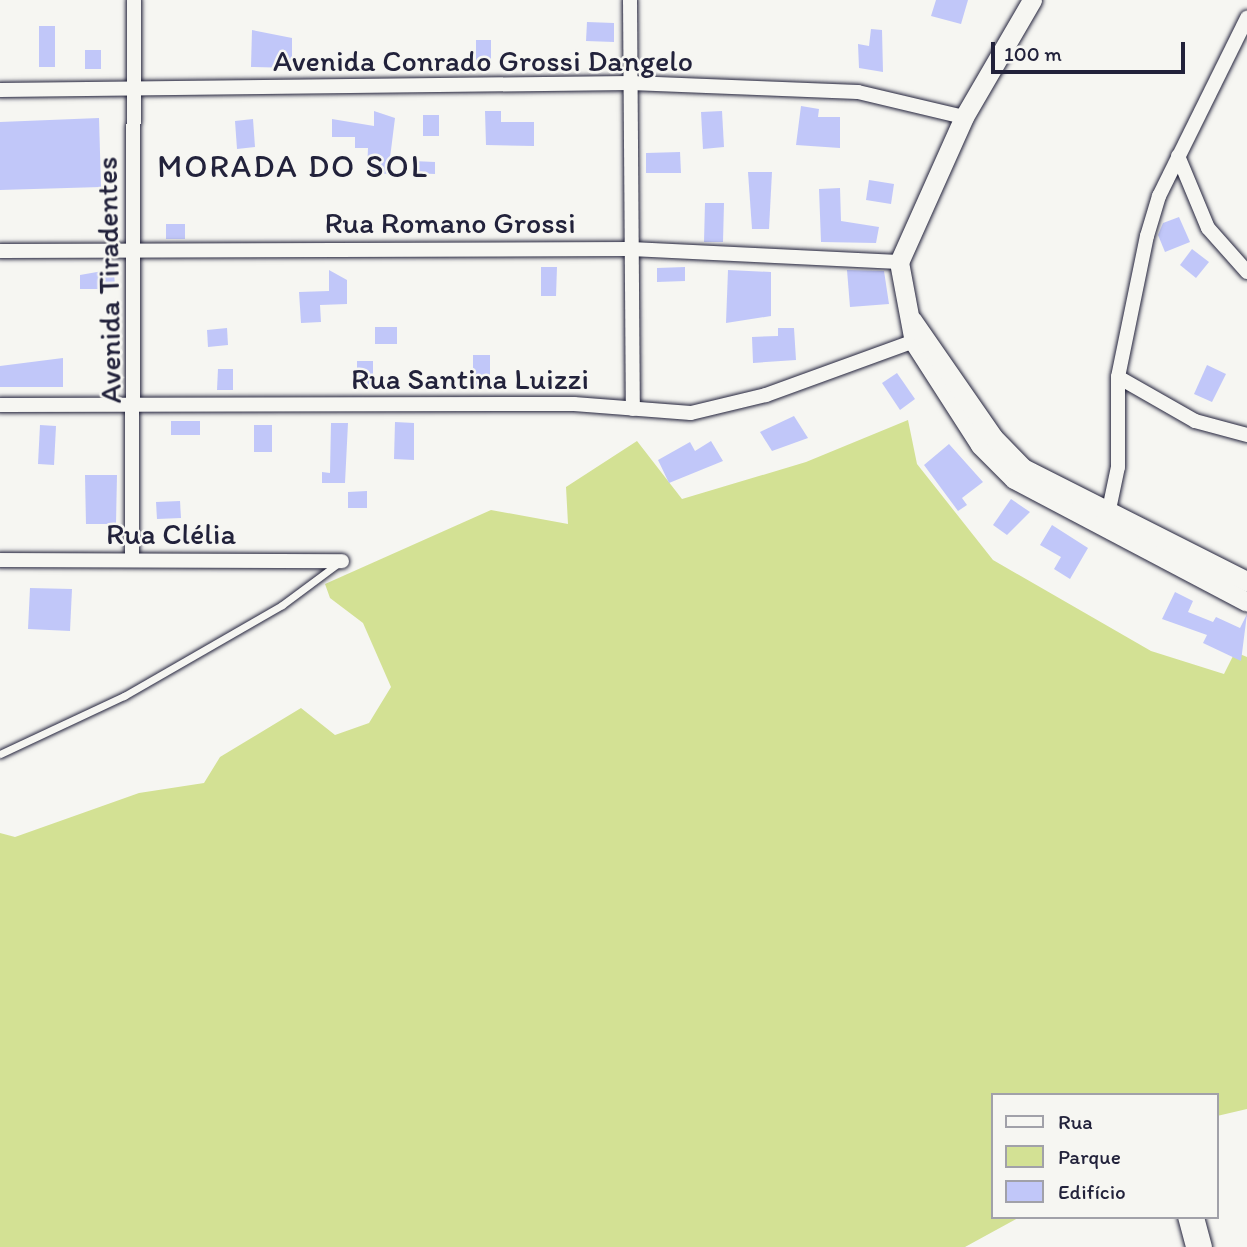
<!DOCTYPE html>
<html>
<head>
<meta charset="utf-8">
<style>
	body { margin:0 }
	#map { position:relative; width:1247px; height:1247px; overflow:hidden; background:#f6f6f2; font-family:Itim,sans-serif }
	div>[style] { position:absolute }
	.green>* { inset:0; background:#d3e194 }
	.building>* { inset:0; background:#c1c7f9 }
	.roads { filter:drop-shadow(0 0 2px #22223b) drop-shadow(0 0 2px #22223b) }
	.lane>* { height:7px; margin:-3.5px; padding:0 3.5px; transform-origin:3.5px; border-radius:3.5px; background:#f6f6f2 }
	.street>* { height:14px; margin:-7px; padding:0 7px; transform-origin:7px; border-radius:7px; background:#f6f6f2 }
	.secondary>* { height:19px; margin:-9.5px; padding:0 9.5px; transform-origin:9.5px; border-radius:9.5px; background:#f6f6f2 }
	span { translate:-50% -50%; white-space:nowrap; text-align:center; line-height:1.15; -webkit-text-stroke:5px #f6f6f2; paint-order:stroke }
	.street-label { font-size:30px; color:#22223b }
	.neighbourhood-label { font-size:32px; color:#22223b; letter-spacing:2px }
	.legend { position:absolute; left:991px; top:1093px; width:228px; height:126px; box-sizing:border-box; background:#f6f6f2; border:2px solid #a1a1a9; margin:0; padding:9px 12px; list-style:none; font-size:21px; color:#22223b }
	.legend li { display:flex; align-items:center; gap:14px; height:35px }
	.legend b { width:35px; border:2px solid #a1a1a9 }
	.scale { position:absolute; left:991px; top:42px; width:194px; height:32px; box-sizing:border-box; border:4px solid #22223b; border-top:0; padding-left:9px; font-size:21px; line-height:24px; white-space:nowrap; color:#22223b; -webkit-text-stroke:5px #f6f6f2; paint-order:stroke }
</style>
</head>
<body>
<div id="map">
	<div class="green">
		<i style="clip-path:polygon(908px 420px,917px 464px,993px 560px,1151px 651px,1224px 674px,1235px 652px,1247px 657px,1247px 1109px,1217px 1116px,1217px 1095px,993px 1095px,993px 1217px,1020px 1217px,965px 1247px,0 1247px,0 833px,15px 837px,139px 793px,204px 783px,220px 757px,301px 708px,335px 735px,369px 723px,391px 687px,363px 623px,330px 598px,325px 584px,491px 510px,568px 524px,566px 487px,637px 441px,682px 499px,806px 462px)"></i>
	</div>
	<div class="building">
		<i style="clip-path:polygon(936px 0,968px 0,961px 24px,931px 16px)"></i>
		<i style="clip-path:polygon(587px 22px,614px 23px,614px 42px,586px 41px)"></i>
		<i style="clip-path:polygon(39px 26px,55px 26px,55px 67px,39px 67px)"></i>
		<i style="clip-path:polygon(871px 29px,882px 30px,883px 72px,859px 68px,858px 44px,869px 46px)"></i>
		<i style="clip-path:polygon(252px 30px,292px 38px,292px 68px,251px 67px)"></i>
		<i style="clip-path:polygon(476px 40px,491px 40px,491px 63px,476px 63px)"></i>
		<i style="clip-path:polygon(85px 50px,101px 50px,101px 69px,85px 69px)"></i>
		<i style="clip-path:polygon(801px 106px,819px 109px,818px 117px,840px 117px,840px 148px,796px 145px)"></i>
		<i style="clip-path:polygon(374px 111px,395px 118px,388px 174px,367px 172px,368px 148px,355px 148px,355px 137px,332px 137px,332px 119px,374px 126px)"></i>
		<i style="clip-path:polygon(485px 111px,501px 111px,501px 122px,534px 122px,534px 146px,486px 145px)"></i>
		<i style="clip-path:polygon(722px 111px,724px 147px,703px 149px,701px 112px)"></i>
		<i style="clip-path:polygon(423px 115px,439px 115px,439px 136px,423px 136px)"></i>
		<i style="clip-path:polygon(99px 118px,101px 187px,0 190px,0 122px)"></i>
		<i style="clip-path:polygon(253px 119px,255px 147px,237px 149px,235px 121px)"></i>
		<i style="clip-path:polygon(680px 152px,681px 173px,646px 173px,646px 153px)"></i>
		<i style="clip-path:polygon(413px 161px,435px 162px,435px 174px,413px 173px)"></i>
		<i style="clip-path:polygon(748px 172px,772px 172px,769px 229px,752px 229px)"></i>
		<i style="clip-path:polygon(869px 180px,894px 184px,891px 204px,866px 200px)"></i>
		<i style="clip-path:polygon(840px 188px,841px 221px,879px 227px,876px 243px,821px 242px,819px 189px)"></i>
		<i style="clip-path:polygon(705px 203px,724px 203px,723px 242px,704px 242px)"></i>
		<i style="clip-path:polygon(1179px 217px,1190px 242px,1165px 252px,1158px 235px,1163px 223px)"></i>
		<i style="clip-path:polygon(166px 224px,185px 224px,185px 239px,166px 239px)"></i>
		<i style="clip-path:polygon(1192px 249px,1209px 262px,1196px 278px,1180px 265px)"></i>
		<i style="clip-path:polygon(541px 267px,557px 267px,556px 296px,541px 296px)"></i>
		<i style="clip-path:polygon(685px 267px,685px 281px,657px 282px,657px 268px)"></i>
		<i style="clip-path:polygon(114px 269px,115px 289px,80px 289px,80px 275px)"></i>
		<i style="clip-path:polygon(329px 270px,347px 280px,347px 304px,320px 305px,321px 322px,301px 323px,299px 292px,329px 291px)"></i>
		<i style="clip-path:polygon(728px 270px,771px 272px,771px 316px,726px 323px)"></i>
		<i style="clip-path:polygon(847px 270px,884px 271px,889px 304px,850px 307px)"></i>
		<i style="clip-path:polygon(375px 327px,397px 327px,397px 344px,375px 344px)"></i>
		<i style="clip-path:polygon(227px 328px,228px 345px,208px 347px,207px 330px)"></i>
		<i style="clip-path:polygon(778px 328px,794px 328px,796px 360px,753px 363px,752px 337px,778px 336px)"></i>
		<i style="clip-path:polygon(473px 355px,490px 355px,490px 386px,473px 386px)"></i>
		<i style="clip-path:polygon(63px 358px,63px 387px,0 387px,0 366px)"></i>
		<i style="clip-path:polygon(357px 361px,373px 361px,373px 386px,357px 386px)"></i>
		<i style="clip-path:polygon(1207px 365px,1226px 374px,1212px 402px,1194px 394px)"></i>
		<i style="clip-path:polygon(218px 369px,233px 369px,233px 390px,217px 390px)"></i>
		<i style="clip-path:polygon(897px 373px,915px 399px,900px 410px,882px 383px)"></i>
		<i style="clip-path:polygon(794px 416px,808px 438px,772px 451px,760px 432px)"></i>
		<i style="clip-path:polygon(171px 421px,200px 421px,200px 435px,171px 435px)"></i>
		<i style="clip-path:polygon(395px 422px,414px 423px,414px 460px,394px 459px)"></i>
		<i style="clip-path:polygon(331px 423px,348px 423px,345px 483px,322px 483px,322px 472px,330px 473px)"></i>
		<i style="clip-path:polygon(40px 425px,56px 426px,54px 465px,38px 464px)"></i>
		<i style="clip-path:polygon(254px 425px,272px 425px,272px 452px,254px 452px)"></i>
		<i style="clip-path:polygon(711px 441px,723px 461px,669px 483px,658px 460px,690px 442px,695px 451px)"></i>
		<i style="clip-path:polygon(949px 444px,983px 482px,962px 498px,967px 505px,958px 511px,924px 465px)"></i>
		<i style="clip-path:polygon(85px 475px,117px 475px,116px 524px,86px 524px)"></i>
		<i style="clip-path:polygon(367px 491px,367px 508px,348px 508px,348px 492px)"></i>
		<i style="clip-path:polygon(1011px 499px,1030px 512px,1007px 535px,993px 525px)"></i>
		<i style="clip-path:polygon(180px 501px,181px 518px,157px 519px,156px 502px)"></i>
		<i style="clip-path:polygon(1052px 525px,1088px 548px,1070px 579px,1054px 569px,1061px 557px,1040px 545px)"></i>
		<i style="clip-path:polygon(30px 588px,72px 589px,70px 631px,28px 629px)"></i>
		<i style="clip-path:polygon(1175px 592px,1193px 601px,1188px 612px,1213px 622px,1216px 617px,1240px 628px,1247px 614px,1241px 661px,1203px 643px,1207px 635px,1162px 619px)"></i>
	</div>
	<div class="roads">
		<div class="lane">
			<i style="left:0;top:754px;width:137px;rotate:-25.1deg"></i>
			<i style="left:124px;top:696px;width:182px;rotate:-29.9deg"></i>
			<i style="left:282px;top:605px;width:72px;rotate:-36.6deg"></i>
		</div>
		<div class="street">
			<i style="left:630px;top:0;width:409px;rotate:89.6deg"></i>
			<i style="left:0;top:90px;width:631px;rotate:-0.64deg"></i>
			<i style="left:631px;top:83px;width:227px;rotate:2.3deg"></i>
			<i style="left:858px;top:92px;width:109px;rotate:13.3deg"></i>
			<i style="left:1178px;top:156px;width:78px;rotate:67.4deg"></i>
			<i style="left:1208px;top:228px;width:59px;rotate:48.4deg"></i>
			<i style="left:0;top:251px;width:631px;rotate:-0.18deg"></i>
			<i style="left:631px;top:249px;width:268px;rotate:2.8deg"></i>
			<i style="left:1118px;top:377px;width:89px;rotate:29.7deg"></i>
			<i style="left:1195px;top:421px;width:54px;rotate:15.1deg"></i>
			<i style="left:0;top:405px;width:574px;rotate:-0.1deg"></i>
			<i style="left:574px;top:404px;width:117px;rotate:4.4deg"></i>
			<i style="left:691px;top:413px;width:77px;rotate:-13.5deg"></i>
			<i style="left:766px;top:395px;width:167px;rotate:-20deg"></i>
			<i style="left:1107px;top:519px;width:53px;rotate:-78.1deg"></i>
			<i style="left:1118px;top:467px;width:90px;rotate:-90deg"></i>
			<i style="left:1118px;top:377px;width:144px;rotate:-78.4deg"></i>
			<i style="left:1147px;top:236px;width:42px;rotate:-73.3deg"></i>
			<i style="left:1159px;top:196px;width:199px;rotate:-63.7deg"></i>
			<i style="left:0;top:560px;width:342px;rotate:0.2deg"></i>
			<i style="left:132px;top:560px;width:560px;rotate:-89.8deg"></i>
			<i style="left:1185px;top:1217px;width:31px;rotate:75deg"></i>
			<i style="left:1197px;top:1217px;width:31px;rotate:75deg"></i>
		</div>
		<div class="secondary">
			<i style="left:1032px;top:0;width:135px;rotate:120.2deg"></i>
			<i style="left:964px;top:117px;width:159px;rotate:114.1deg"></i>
			<i style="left:899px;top:262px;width:81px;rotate:79.4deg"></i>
			<i style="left:914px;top:342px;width:122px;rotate:57.3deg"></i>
			<i style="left:980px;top:445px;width:48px;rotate:45deg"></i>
			<i style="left:1014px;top:479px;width:263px;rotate:27.8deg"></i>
			<i style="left:912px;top:320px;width:142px;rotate:55.3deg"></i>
			<i style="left:993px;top:437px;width:43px;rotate:45.9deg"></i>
			<i style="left:1023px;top:468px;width:251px;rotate:26.8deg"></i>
		</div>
	</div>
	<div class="street-label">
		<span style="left:483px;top:61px">Avenida Conrado Grossi Dangelo</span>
		<span style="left:450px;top:223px">Rua Romano Grossi</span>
		<span style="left:109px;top:280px;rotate:-91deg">Avenida Tiradentes</span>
		<span style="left:470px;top:379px">Rua Santina Luizzi</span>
		<span style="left:171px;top:534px">Rua Clélia</span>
	</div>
	<div class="neighbourhood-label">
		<span style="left:293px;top:166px">MORADA DO SOL</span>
	</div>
	<ul class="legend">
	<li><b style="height:9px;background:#f6f6f2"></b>Rua</li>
	<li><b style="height:19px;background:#d3e194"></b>Parque</li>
	<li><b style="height:19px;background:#c1c7f9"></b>Edifício</li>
	</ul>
	<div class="scale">100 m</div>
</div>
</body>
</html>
